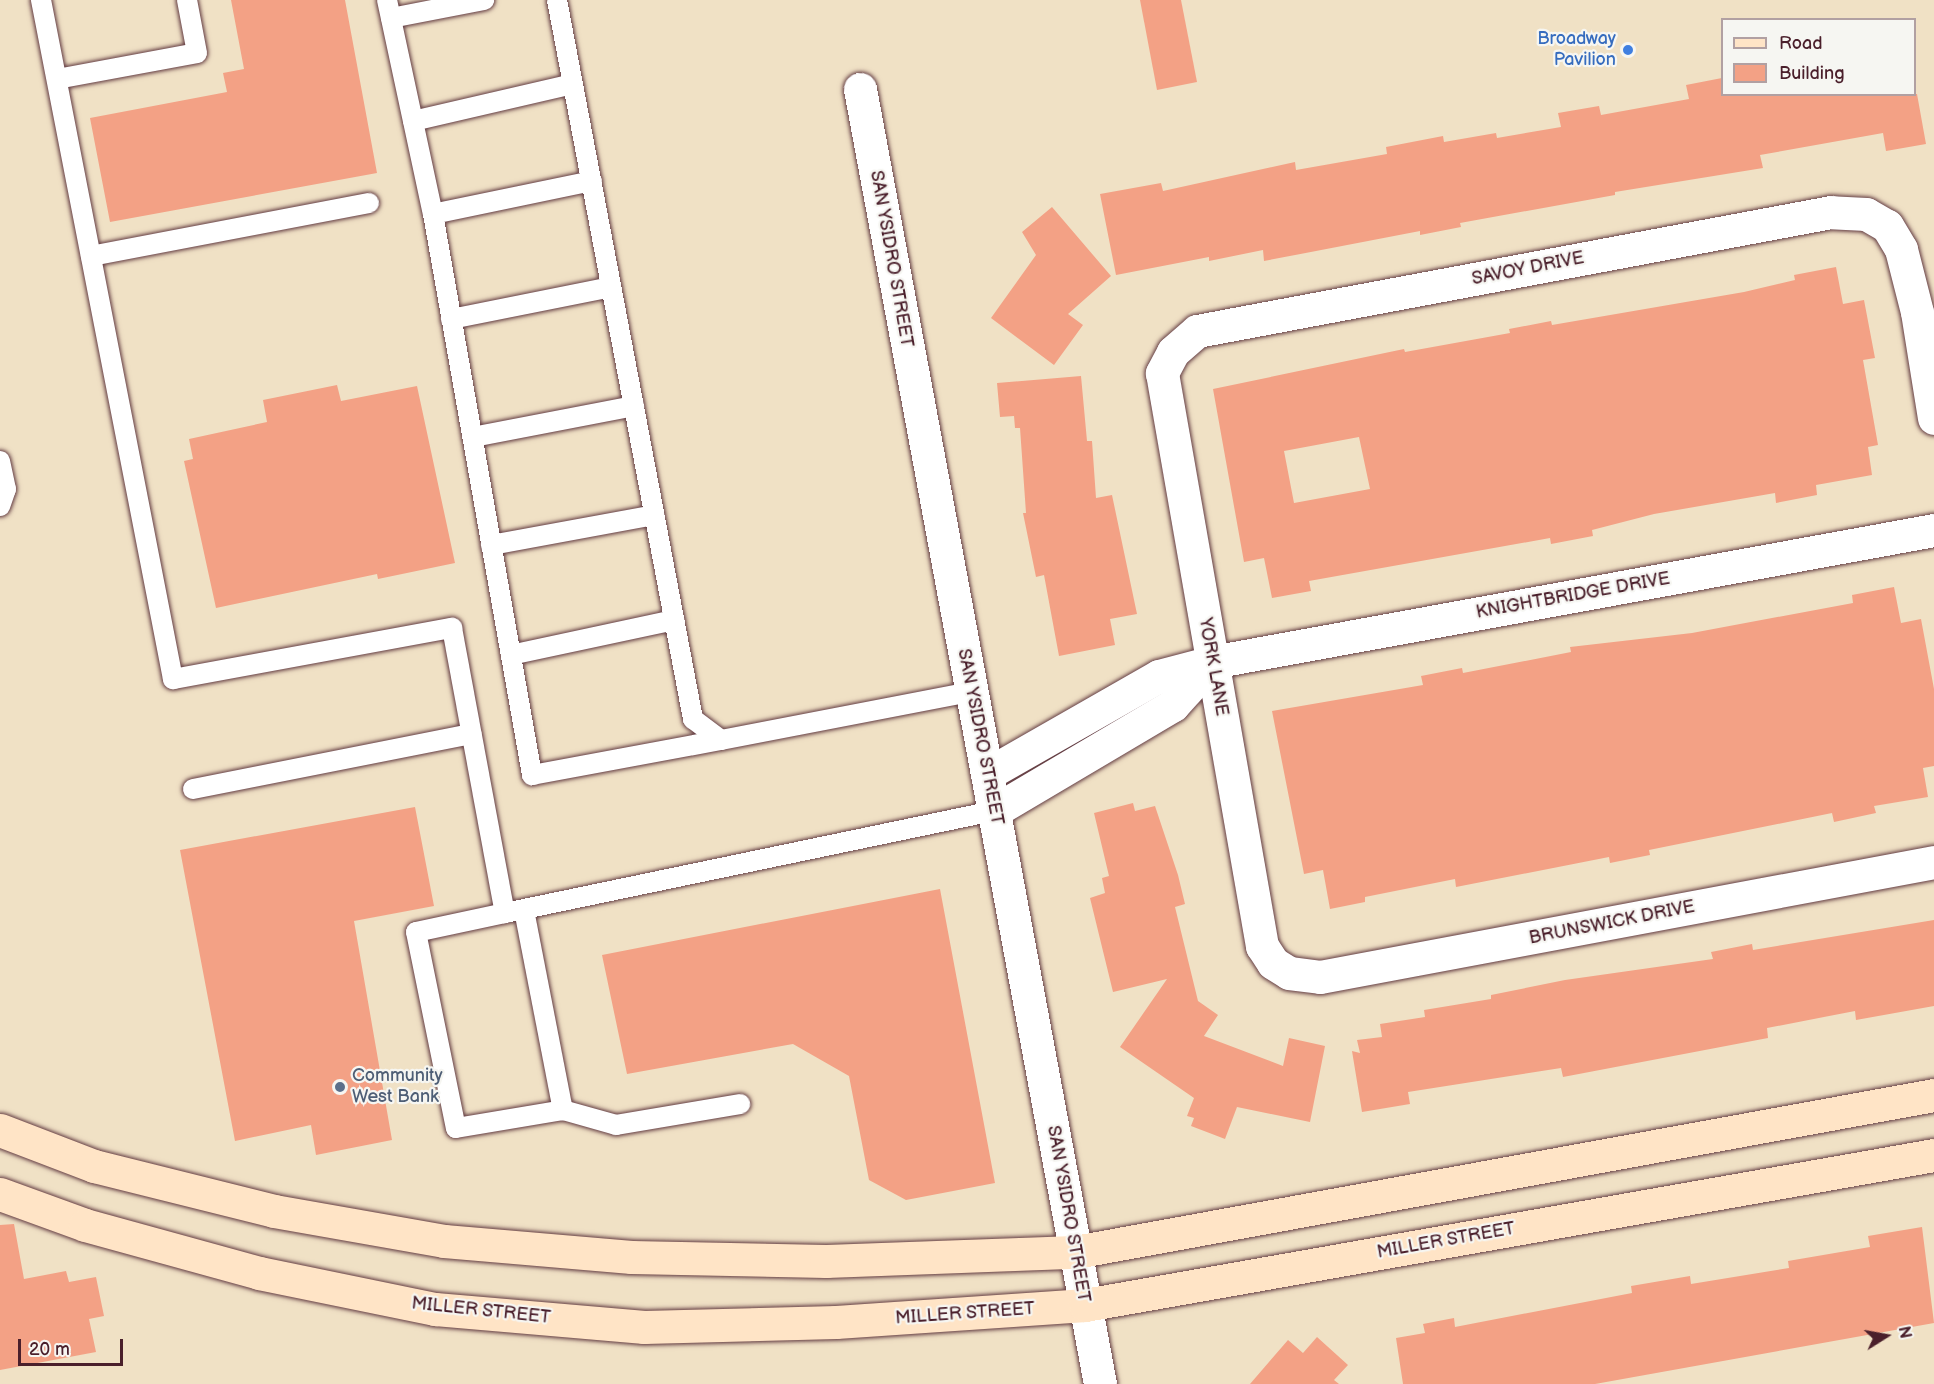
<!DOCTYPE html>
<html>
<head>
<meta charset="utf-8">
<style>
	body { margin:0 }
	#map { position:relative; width:1934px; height:1384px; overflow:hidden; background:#f0e1c5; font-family:"Balsamiq Sans",sans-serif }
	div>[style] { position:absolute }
	.building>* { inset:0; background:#f3a185 }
	.roads { filter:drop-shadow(0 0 2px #633c42) drop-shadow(0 0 2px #633c42) }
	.lane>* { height:20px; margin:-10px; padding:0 10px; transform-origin:10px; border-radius:10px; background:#fff }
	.street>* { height:33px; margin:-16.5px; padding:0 16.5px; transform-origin:16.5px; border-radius:16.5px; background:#fff }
	.secondary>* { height:33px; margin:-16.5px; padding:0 16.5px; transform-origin:16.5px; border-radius:16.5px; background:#ffe4c6 }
	.dots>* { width:16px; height:16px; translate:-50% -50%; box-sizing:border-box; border:3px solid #f6f6f2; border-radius:50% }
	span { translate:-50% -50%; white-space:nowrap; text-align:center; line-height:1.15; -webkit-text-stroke:4.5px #f6f6f2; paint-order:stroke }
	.shop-label { font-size:18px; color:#366cbe }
	.right { translate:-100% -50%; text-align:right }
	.street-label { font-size:18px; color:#4a1f2b }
	.service-label { font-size:18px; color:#4e5e75 }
	.left { translate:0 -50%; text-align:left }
	.legend { position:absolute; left:1721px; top:18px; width:195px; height:78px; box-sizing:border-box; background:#f6f6f2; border:2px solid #b1a0a2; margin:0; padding:8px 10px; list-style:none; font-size:18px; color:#4a1f2b }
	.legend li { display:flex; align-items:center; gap:12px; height:30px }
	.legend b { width:30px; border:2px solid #b1a0a2 }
	.north { position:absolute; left:1856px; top:1306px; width:60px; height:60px; -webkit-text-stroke:4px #f6f6f2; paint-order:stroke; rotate:79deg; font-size:16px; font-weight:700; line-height:24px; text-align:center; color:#4a1f2b }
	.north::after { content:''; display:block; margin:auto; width:21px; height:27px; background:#4a1f2b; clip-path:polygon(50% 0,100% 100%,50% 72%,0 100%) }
	.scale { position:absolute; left:18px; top:1339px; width:105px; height:27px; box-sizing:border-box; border:3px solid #4a1f2b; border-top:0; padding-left:8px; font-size:18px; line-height:21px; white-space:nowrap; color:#4a1f2b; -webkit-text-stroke:4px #f6f6f2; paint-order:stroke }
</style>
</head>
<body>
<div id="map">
	<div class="building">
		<i style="clip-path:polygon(231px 0,345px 0,377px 173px,110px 222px,90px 118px,227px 92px,223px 73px,244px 69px)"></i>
		<i style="clip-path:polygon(1140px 0,1181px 0,1197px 82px,1157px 90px)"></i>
		<i style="clip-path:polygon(1722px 78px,1722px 94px,1917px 94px,1926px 144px,1886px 151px,1883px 133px,1760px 155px,1763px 168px,1615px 192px,1615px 195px,1460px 223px,1461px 227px,1420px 235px,1420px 231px,1264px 261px,1263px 250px,1209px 261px,1209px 257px,1116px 275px,1100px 194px,1161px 183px,1163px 191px,1295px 162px,1296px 170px,1387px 154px,1386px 147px,1443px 136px,1444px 142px,1496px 133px,1497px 138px,1561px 127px,1558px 113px,1599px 106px,1601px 115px,1689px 99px,1686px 85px)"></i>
		<i style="clip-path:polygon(1052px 207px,1111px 276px,1068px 314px,1083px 325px,1054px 365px,991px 318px,1036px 255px,1022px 232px)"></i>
		<i style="clip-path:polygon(evenodd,1836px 267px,1843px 304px,1864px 300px,1875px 358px,1863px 360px,1878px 445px,1868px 447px,1872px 475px,1816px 485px,1817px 495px,1776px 503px,1775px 493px,1654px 514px,1592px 530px,1593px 536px,1551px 544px,1550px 538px,1309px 581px,1311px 591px,1272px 598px,1264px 558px,1244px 562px,1213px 389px,1404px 349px,1405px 352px,1510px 333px,1509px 329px,1551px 321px,1552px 325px,1744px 292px,1795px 280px,1794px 275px,1836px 267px,1359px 437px,1370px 489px,1294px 503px,1284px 451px,1359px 437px)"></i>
		<i style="clip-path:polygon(1081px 376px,1087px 441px,1092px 441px,1096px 498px,1112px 495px,1137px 614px,1110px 619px,1115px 645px,1059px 656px,1044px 575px,1036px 577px,1023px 513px,1026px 513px,1020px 428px,1015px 428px,1014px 416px,1000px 417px,997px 383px)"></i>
		<i style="clip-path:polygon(337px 385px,341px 401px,417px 386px,455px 563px,378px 579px,377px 574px,216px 608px,184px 461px,193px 459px,189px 439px,267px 422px,263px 400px)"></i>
		<i style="clip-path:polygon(1894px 587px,1901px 623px,1921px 619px,1934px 689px,1934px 766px,1923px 768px,1928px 797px,1874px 806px,1876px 813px,1834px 822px,1832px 813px,1649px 850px,1650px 855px,1610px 863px,1609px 857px,1456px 887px,1455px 879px,1365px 897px,1365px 902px,1330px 909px,1323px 870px,1304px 874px,1272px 711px,1423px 685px,1421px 676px,1462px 668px,1463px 673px,1571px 652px,1570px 647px,1692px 633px,1853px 603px,1852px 595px)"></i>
		<i style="clip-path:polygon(1133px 803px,1135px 811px,1155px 806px,1178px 875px,1185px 904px,1175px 907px,1198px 1001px,1218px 1015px,1204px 1036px,1283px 1066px,1289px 1038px,1325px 1046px,1310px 1122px,1237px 1107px,1225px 1139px,1212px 1134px,1191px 1126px,1194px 1118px,1187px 1116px,1194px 1098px,1120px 1047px,1167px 979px,1113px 992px,1090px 898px,1105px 893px,1102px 878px,1109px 876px,1094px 813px)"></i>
		<i style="clip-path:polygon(415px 807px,434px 906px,354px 921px,392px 1140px,316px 1155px,311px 1125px,235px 1141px,180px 850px)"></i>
		<i style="clip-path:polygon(940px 889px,995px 1183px,906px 1200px,869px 1180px,849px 1076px,793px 1044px,627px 1074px,602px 955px)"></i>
		<i style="clip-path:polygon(1934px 920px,1934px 1006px,1856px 1020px,1855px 1011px,1767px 1028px,1768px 1038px,1563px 1077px,1561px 1068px,1408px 1092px,1410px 1104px,1362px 1112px,1352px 1051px,1360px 1053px,1357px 1040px,1382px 1037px,1380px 1024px,1425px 1017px,1424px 1010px,1491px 999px,1491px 995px,1565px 980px,1713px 959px,1711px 952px,1752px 944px,1753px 950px)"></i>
		<i style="clip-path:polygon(14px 1224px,24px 1279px,66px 1271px,69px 1282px,96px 1277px,104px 1316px,89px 1319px,96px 1352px,0 1370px,0 1225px)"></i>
		<i style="clip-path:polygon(1922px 1227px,1934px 1323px,1595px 1384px,1403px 1384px,1396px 1338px,1425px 1333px,1423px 1324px,1454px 1318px,1455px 1327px,1632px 1293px,1631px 1286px,1690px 1276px,1691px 1284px,1789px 1268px,1788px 1261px,1870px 1247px,1868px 1236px)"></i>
		<i style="clip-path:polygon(1317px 1337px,1348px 1365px,1334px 1380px,1339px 1384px,1250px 1384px,1288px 1340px,1303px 1353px)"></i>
	</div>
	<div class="roads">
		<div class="lane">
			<i style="left:41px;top:0;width:692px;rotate:79deg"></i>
			<i style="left:173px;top:679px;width:284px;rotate:-10.4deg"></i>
			<i style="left:452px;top:628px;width:290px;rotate:79.5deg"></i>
			<i style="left:505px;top:913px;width:500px;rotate:-11.8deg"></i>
			<i style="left:387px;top:0;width:219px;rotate:77.9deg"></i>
			<i style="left:557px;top:0;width:732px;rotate:79.29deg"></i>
			<i style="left:693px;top:719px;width:35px;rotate:37deg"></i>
			<i style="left:721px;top:740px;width:255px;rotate:-10.9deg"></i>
			<i style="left:391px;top:18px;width:95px;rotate:-11deg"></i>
			<i style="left:57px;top:79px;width:142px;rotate:-10.5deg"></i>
			<i style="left:197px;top:53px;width:54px;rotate:-100.7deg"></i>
			<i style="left:413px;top:121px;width:164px;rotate:-13deg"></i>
			<i style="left:592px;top:181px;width:162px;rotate:168.3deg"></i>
			<i style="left:433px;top:214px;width:570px;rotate:79.99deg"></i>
			<i style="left:532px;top:775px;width:192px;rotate:-10.5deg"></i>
			<i style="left:91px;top:256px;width:283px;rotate:-10.8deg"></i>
			<i style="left:451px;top:319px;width:163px;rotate:-11.3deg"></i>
			<i style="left:473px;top:437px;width:164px;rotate:-10.9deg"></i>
			<i style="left:0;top:461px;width:29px;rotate:78deg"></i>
			<i style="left:6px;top:489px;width:18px;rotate:109deg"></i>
			<i style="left:491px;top:545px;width:166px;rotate:-10.4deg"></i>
			<i style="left:511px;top:655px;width:167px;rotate:-12.1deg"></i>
			<i style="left:193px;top:789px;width:284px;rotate:-11.2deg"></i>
			<i style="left:524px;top:910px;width:204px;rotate:79deg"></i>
			<i style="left:505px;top:913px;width:91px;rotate:167.9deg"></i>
			<i style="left:416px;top:932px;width:200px;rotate:78.5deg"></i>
			<i style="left:456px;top:1128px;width:109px;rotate:-9.5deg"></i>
			<i style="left:563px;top:1110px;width:55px;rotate:15.8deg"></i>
			<i style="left:616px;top:1125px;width:126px;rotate:-9.6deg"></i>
		</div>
		<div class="street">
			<i style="left:860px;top:89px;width:1317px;rotate:79.5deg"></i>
			<i style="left:1934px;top:418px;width:107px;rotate:-99.1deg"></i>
			<i style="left:1917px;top:312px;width:65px;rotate:-104.3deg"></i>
			<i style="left:1901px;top:249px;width:27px;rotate:-121deg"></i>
			<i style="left:1887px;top:226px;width:24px;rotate:-150deg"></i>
			<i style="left:1866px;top:214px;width:35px;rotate:-177deg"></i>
			<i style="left:1831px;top:212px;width:645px;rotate:169.37deg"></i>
			<i style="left:1197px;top:331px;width:32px;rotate:139deg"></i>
			<i style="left:1173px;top:352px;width:24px;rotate:118deg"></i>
			<i style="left:1162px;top:373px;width:582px;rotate:80.1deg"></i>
			<i style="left:1262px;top:946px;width:20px;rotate:57deg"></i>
			<i style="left:1273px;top:963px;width:19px;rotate:32deg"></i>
			<i style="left:1289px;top:973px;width:31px;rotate:7deg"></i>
			<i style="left:1320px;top:977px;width:625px;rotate:-10.61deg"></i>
			<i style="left:987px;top:774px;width:198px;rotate:-29.7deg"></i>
			<i style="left:1159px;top:676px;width:55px;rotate:-14.8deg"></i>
			<i style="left:1212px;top:662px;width:734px;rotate:-10.36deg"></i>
			<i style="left:994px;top:811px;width:208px;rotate:-30.6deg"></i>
			<i style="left:1173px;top:705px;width:58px;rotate:-47.8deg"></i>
		</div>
		<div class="secondary">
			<i style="left:0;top:1130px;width:101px;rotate:21deg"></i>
			<i style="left:94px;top:1166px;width:186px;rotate:14deg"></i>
			<i style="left:274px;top:1211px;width:173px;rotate:10deg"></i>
			<i style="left:444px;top:1241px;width:188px;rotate:4.9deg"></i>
			<i style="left:631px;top:1257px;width:195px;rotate:1.2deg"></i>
			<i style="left:826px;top:1261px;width:249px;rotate:-2.1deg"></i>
			<i style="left:1075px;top:1252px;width:873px;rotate:-10.36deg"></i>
			<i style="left:0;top:1194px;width:90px;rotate:20deg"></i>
			<i style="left:85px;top:1225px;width:180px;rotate:15.4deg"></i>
			<i style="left:259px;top:1273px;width:180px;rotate:11.6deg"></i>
			<i style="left:435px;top:1309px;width:210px;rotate:4.9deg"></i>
			<i style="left:644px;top:1327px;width:192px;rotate:-1.5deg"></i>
			<i style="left:836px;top:1322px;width:250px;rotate:-3.9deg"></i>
			<i style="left:1085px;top:1305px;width:862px;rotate:-10.02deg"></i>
		</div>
	</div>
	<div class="dots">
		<i style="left:1628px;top:50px;background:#3f7fe0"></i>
		<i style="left:340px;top:1087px;background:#5c6f8a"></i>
	</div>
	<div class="shop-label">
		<span class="right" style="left:1616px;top:50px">Broadway<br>Pavilion</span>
	</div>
	<div class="street-label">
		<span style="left:891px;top:259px;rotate:80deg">SAN YSIDRO STREET</span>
		<span style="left:1528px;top:269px;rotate:-11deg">SAVOY DRIVE</span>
		<span style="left:1573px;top:596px;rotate:-10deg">KNIGHTBRIDGE DRIVE</span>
		<span style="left:1213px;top:667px;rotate:80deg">YORK LANE</span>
		<span style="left:980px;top:737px;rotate:79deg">SAN YSIDRO STREET</span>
		<span style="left:1612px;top:923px;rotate:-11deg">BRUNSWICK DRIVE</span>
		<span style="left:1068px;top:1214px;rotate:80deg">SAN YSIDRO STREET</span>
		<span style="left:1446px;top:1241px;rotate:-10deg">MILLER STREET</span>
		<span style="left:481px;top:1311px;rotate:6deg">MILLER STREET</span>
		<span style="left:965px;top:1314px;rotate:-4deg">MILLER STREET</span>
	</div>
	<div class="service-label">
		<span class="left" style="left:352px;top:1087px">Community<br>West Bank</span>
	</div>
	<ul class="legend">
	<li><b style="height:8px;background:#ffe4c6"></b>Road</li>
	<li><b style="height:16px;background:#f3a185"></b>Building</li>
	</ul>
	<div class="north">N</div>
	<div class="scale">20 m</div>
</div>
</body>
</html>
